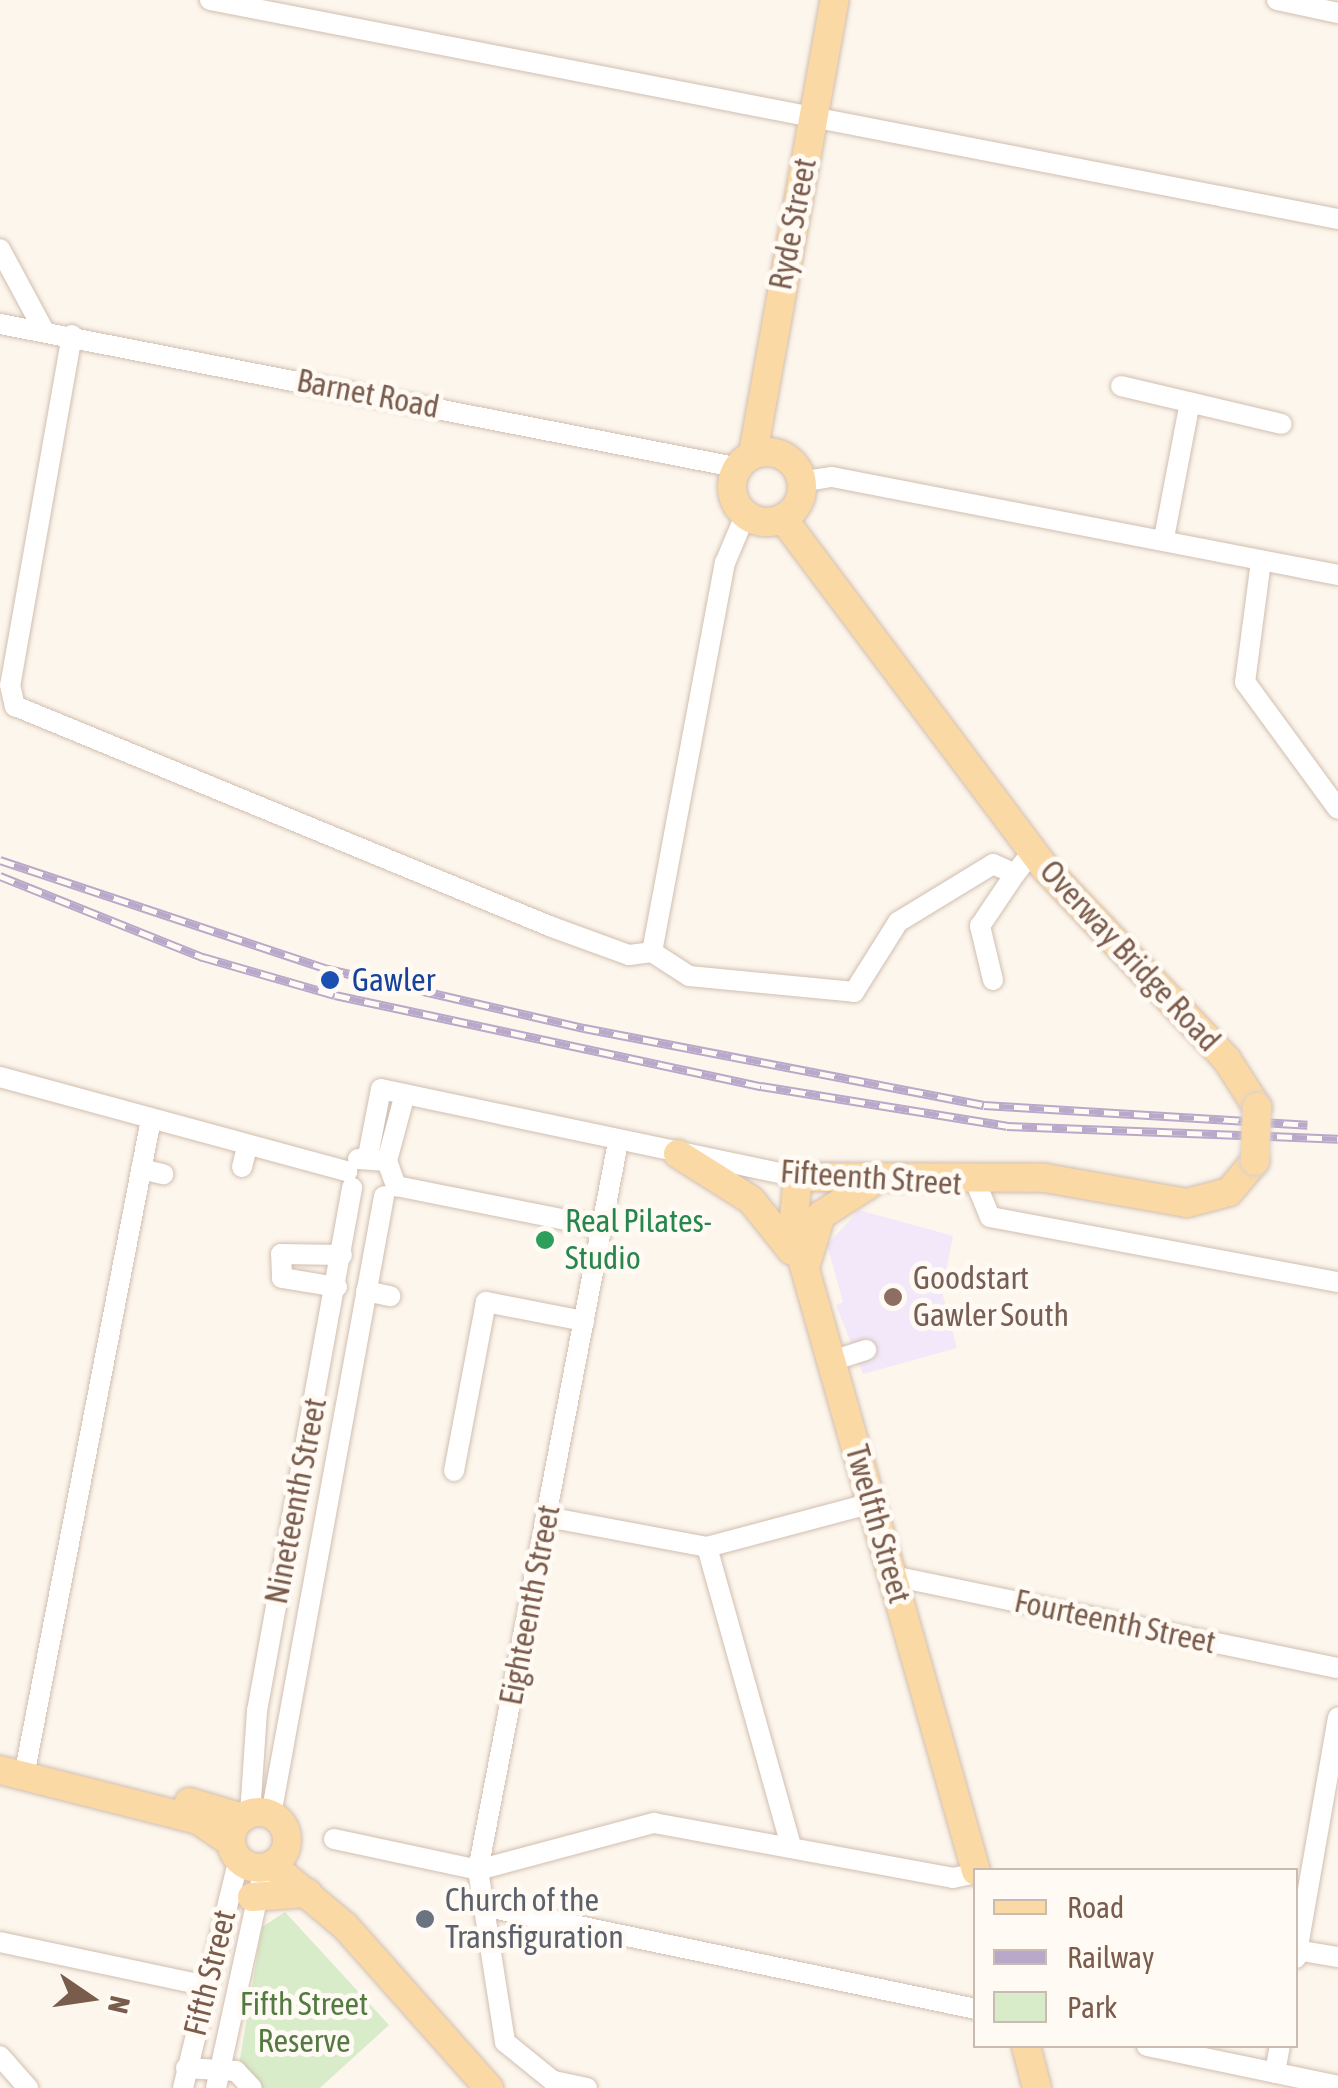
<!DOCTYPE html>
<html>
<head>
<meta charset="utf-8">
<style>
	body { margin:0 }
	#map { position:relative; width:1338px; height:2088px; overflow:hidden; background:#fdf6ec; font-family:"Asap Condensed",sans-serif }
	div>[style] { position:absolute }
	.education>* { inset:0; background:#f3e8fa }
	.green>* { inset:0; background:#d8ecc9 }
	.roads { filter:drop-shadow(0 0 2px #d1beb0) drop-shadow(0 0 2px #d1beb0) }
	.minor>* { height:20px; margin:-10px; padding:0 10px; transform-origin:10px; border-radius:10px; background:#fff }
	.major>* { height:28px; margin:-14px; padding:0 14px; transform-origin:14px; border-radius:14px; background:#fbd9a5 }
	.major>.ring { margin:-14px; padding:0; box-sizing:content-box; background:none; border:28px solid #fbd9a5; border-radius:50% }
	.rail>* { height:9px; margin-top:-4.5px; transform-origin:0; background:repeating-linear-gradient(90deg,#fffaf3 0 15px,#b9a8c9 0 30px); box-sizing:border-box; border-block:2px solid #b9a8c9 }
	.bridges { filter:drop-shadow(0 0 2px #dad1cd) drop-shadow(0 0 2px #dad1cd) }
	.major-bridge>* { height:28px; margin:-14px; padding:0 14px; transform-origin:14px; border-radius:14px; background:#fbd9a5 }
	.dots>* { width:28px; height:28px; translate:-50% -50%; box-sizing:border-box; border:5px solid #fffaf3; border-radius:50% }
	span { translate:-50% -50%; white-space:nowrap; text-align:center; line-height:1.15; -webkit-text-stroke:10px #fffaf3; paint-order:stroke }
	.street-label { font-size:32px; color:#7a5c4d }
	.transit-label { font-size:32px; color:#164399 }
	.left { translate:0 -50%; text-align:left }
	.leisure-label { font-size:32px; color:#27864d }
	.education-label { font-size:32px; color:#785e54 }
	.worship-label { font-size:32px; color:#5b616d }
	.park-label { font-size:32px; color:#537a41 }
	.legend { position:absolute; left:973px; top:1868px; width:325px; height:180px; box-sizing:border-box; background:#fffaf3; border:2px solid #cabbb1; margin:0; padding:12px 18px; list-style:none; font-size:30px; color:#7a5c4d }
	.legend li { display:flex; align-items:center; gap:20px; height:50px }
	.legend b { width:50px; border:2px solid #cabbb1 }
	.north { position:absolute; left:40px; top:1948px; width:100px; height:100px; -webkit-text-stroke:8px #fffaf3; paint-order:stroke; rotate:103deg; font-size:28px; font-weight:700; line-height:40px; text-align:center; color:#7a5c4d }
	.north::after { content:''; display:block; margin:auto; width:35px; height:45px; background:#7a5c4d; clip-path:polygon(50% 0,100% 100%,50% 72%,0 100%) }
</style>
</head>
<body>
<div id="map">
	<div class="education">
		<i style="clip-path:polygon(859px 1210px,953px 1236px,942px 1292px,957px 1348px,863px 1374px,836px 1305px,843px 1302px,827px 1245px)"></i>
	</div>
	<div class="green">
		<i style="clip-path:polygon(285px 1912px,389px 2025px,320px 2088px,263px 2088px,239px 2065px,262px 1927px)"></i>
	</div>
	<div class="roads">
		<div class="minor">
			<i style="left:210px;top:0;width:1149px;rotate:10.99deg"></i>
			<i style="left:1277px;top:0;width:62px;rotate:12deg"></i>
			<i style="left:0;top:249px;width:91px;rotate:61.7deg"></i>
			<i style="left:0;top:324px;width:749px;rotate:11.01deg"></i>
			<i style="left:72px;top:335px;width:355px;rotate:100deg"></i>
			<i style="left:10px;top:685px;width:22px;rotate:77deg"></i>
			<i style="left:15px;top:706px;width:581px;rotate:22.37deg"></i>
			<i style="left:552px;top:927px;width:82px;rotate:20deg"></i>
			<i style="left:629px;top:955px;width:23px;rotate:-7deg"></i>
			<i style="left:1121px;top:386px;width:165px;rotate:13.3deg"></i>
			<i style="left:800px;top:482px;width:32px;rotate:-9deg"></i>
			<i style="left:832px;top:477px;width:515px;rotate:10.96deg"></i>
			<i style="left:1164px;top:538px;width:138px;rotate:-79.2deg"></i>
			<i style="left:1261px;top:561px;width:122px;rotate:97.5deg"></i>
			<i style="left:1245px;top:682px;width:157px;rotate:53.8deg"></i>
			<i style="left:652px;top:952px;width:44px;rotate:33deg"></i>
			<i style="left:689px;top:976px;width:166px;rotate:5.5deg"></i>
			<i style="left:854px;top:992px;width:83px;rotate:-57.8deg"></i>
			<i style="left:898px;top:922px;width:111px;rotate:-31.4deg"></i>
			<i style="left:993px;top:864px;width:24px;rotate:24deg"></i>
			<i style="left:1015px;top:874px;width:29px;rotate:-52deg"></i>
			<i style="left:652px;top:952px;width:396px;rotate:-79.4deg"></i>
			<i style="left:725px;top:563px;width:56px;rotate:-67.1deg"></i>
			<i style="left:993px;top:980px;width:56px;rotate:-103.5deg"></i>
			<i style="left:980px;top:926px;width:63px;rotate:-56.1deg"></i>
			<i style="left:0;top:1077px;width:360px;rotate:15.2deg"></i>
			<i style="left:368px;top:1156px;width:68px;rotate:-79deg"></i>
			<i style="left:381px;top:1089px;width:426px;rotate:11.9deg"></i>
			<i style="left:358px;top:1159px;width:29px;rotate:4deg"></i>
			<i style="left:387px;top:1161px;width:27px;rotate:70deg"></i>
			<i style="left:387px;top:1161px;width:69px;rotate:-75deg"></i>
			<i style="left:242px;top:1167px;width:21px;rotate:-76deg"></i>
			<i style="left:141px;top:1169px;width:23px;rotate:13deg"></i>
			<i style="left:974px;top:1178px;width:42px;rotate:67.7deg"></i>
			<i style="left:990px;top:1217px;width:354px;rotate:10.6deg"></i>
			<i style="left:396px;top:1186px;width:210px;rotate:11.3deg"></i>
			<i style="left:337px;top:1287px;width:56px;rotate:-170.7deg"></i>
			<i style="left:282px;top:1278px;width:24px;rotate:-92deg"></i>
			<i style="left:281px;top:1254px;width:61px;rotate:0.9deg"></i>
			<i style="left:366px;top:1291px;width:25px;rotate:12deg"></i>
			<i style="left:832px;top:1361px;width:36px;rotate:-18deg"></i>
			<i style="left:454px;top:1471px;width:172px;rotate:-79.3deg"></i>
			<i style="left:486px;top:1302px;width:100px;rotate:11deg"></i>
			<i style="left:547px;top:1517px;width:163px;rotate:10.6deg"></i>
			<i style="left:707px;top:1547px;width:171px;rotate:-14.9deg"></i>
			<i style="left:707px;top:1547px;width:311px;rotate:74.3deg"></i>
			<i style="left:893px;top:1576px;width:454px;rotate:11.7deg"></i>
			<i style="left:24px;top:1776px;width:664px;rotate:-79.06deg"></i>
			<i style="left:250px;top:1814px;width:103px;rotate:-86.1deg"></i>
			<i style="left:257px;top:1711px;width:532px;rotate:-79.7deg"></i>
			<i style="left:271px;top:1815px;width:629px;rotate:-79.65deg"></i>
			<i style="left:334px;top:1839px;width:147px;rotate:12.1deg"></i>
			<i style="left:478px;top:1870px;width:182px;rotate:-15deg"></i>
			<i style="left:654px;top:1823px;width:304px;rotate:10.4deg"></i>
			<i style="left:953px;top:1878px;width:24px;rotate:-12deg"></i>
			<i style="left:478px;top:1905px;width:509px;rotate:11.8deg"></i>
			<i style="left:0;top:1942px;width:208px;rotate:12deg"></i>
			<i style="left:1296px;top:1950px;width:43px;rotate:9.5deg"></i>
			<i style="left:1296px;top:1958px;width:244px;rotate:-80.1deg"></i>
			<i style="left:1147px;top:2046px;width:195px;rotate:11.8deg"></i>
			<i style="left:0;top:2056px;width:43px;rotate:48.8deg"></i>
			<i style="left:186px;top:2068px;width:50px;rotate:3.4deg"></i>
			<i style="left:236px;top:2071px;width:23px;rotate:47deg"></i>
			<i style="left:1275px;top:2073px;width:27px;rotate:-80deg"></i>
			<i style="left:183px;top:2088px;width:236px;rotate:-76.3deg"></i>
			<i style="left:216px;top:2088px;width:225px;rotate:-77.7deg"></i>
			<i style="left:587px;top:2088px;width:35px;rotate:-168deg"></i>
			<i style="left:553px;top:2081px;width:62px;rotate:-140.9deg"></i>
			<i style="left:505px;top:2042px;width:174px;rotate:-98.9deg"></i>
			<i style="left:478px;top:1870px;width:741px;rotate:-79.11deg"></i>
		</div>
		<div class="major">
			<i style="left:754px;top:448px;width:455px;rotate:-79.8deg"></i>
			<i class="ring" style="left:732px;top:452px;width:42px;height:42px"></i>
			<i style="left:787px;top:524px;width:431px;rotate:53.1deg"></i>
			<i style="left:1046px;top:869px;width:263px;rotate:46.5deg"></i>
			<i style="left:1227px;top:1060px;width:56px;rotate:57.4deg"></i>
			<i style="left:678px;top:1154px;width:86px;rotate:32.2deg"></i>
			<i style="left:751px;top:1200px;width:65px;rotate:51.2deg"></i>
			<i style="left:807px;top:1261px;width:48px;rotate:-73.1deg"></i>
			<i style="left:821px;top:1215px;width:58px;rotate:-32.3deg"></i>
			<i style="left:0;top:1770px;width:204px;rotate:14.2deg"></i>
			<i style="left:198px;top:1820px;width:40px;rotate:34deg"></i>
			<i style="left:189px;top:1802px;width:56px;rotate:16.5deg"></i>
			<i class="ring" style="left:231px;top:1812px;width:28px;height:28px"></i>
			<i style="left:272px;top:1865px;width:95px;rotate:39.9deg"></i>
			<i style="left:345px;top:1926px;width:217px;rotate:48.4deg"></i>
			<i style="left:976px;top:1871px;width:669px;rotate:-105.86deg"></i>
			<i style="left:793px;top:1227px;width:50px;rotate:-84.3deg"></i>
			<i style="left:798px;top:1177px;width:247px;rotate:0.2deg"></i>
			<i style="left:1045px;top:1178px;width:144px;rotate:10deg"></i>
			<i style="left:1187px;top:1203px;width:43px;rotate:-14.7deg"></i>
			<i style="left:1229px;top:1192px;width:40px;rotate:-50deg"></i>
			<i style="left:252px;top:1897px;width:56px;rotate:-4.1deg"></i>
			<i style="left:1026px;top:2046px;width:43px;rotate:75.3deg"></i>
		</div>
	</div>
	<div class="rail">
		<i style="left:0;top:860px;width:346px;rotate:18.4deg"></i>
		<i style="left:328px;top:969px;width:263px;rotate:13deg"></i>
		<i style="left:584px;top:1028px;width:407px;rotate:10.9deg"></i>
		<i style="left:984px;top:1105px;width:324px;rotate:3.5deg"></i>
		<i style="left:0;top:876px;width:219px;rotate:21.8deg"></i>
		<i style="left:203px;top:957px;width:137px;rotate:16.1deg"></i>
		<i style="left:335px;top:995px;width:436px;rotate:12.1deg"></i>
		<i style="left:761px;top:1086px;width:249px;rotate:9.2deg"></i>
		<i style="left:1007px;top:1126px;width:331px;rotate:2.2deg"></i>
	</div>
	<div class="bridges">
		<div class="major-bridge">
			<i style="left:1255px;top:1161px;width:54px;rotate:-87.9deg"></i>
		</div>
	</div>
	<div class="dots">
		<i style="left:330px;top:980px;background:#1a4fb4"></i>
		<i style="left:545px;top:1240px;background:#2e9e5b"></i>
		<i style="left:893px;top:1297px;background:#8d6e63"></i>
		<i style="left:425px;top:1919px;background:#6b7280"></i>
	</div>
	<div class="street-label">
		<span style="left:793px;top:224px;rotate:-79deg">Ryde Street</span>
		<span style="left:368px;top:394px;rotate:11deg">Barnet Road</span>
		<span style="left:1130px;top:956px;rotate:47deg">Overway Bridge Road</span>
		<span style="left:871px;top:1178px;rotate:4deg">Fifteenth Street</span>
		<span style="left:296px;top:1501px;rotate:-79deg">Nineteenth Street</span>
		<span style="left:878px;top:1524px;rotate:74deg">Twelfth Street</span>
		<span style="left:530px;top:1605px;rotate:-79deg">Eighteenth Street</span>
		<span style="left:1115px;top:1622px;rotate:12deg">Fourteenth Street</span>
		<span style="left:210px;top:1973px;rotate:-76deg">Fifth Street</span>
	</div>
	<div class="transit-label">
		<span class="left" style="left:352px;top:980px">Gawler</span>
	</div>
	<div class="leisure-label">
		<span class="left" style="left:565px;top:1240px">Real Pilates-<br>Studio</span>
	</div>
	<div class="education-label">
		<span class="left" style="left:913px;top:1297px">Goodstart<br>Gawler South</span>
	</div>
	<div class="worship-label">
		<span class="left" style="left:445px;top:1919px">Church of the<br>Transfiguration</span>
	</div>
	<div class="park-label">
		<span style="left:304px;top:2023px">Fifth Street<br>Reserve</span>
	</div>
	<ul class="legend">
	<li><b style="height:12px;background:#fbd9a5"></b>Road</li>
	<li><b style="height:12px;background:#b9a8c9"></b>Railway</li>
	<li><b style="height:28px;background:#d8ecc9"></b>Park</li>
	</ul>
	<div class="north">N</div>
</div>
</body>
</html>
